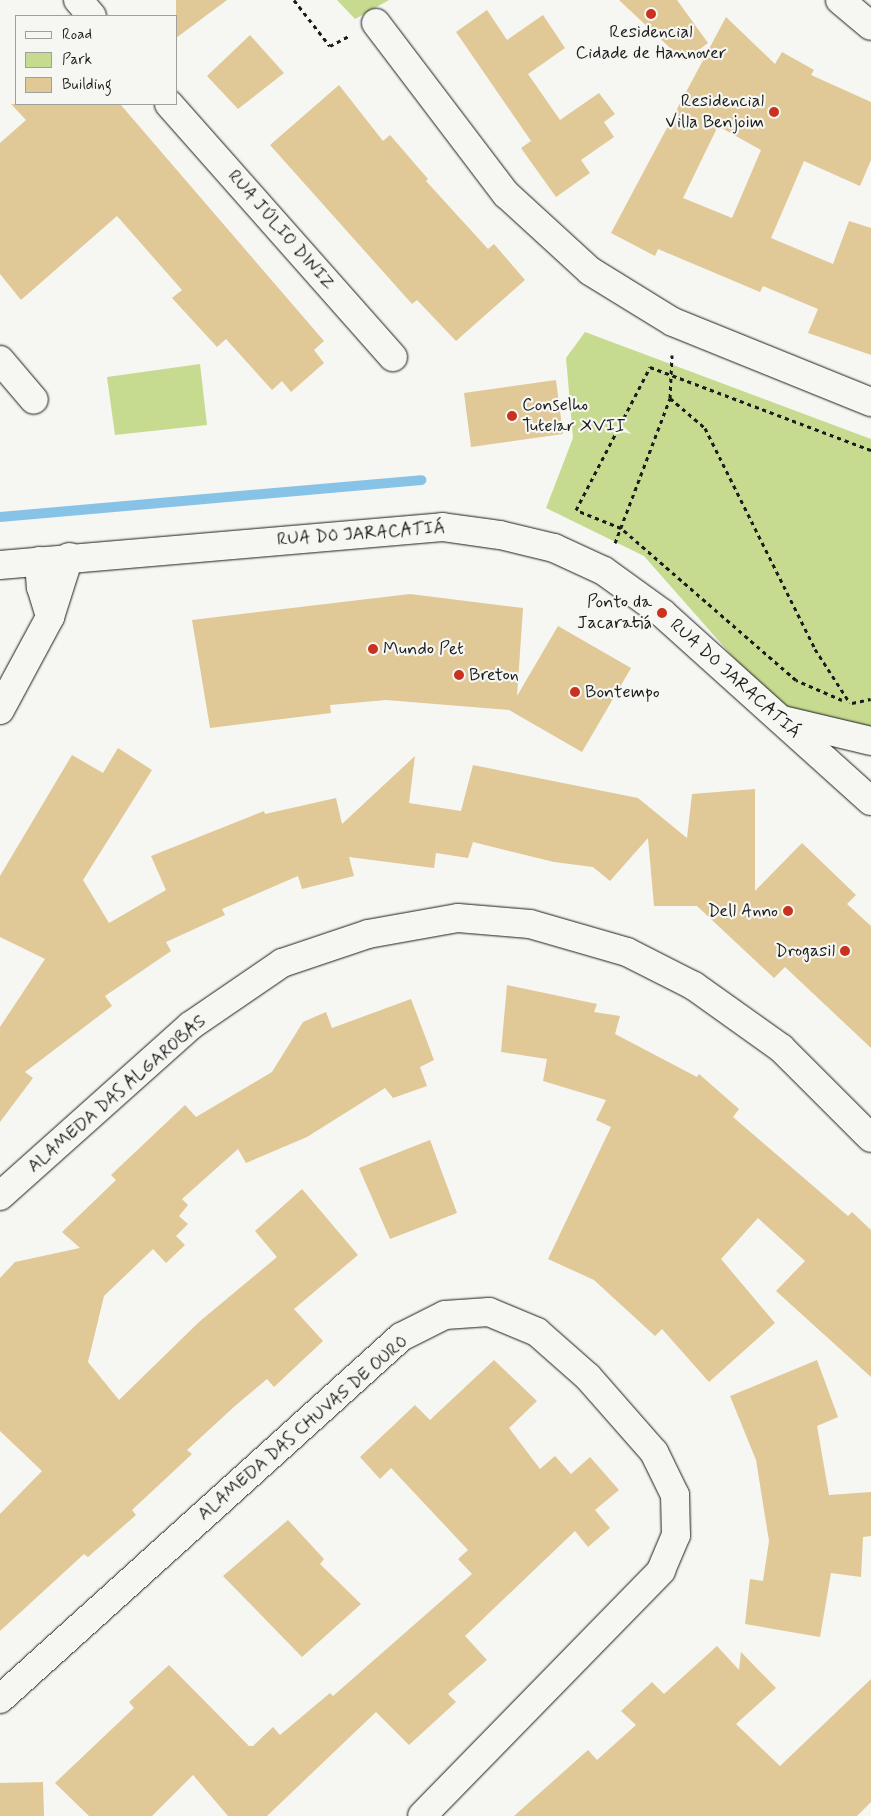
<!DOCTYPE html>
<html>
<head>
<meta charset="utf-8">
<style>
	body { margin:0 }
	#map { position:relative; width:871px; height:1816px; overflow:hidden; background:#f6f6f2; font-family:Mynerve,sans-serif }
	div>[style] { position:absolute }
	.green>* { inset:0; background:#c7db90 }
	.stream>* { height:10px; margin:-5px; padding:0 5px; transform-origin:5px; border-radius:5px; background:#87c3e7 }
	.building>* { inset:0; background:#e1c897 }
	.path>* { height:3px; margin-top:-1.5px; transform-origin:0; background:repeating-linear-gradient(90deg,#1c1c1c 0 4px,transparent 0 8px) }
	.roads { filter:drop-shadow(0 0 1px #1c1c1c) drop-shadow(0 0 1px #1c1c1c) }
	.minor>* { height:28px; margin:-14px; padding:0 14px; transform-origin:14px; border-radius:14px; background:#f6f6f2 }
	.secondary>* { height:28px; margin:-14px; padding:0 14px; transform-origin:14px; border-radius:14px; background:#f6f6f2 }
	.dots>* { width:14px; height:14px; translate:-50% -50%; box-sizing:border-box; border:2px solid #f6f6f2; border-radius:50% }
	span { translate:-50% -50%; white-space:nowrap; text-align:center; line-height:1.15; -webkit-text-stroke:4.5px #f6f6f2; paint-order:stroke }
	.poi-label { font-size:18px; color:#1c1c1c }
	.right { translate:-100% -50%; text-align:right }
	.left { translate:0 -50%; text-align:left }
	.street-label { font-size:18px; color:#1c1c1c }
	.legend { position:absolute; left:15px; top:15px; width:162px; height:90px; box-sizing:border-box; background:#f6f6f2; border:1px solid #9f9f9c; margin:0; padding:6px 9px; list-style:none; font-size:15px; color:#1c1c1c }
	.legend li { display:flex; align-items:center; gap:10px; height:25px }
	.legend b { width:25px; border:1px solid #9f9f9c }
</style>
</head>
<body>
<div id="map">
	<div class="green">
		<i style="clip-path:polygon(337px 0,389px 0,355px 19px)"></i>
		<i style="clip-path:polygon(585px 332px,871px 439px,871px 732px,800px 719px,762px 690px,644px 556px,546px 508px,573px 438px,566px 358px)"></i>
		<i style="clip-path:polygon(200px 364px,207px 425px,115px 435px,107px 377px)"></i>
	</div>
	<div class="stream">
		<i style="left:0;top:517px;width:423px;rotate:-5deg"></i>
	</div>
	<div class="building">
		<i style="clip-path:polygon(176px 0,227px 0,176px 38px)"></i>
		<i style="clip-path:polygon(619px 0,677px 0,708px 43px,684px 61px)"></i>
		<i style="clip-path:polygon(487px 10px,507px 40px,543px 15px,565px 48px,528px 74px,560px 120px,599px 93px,615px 114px,604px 122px,614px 137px,581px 160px,590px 173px,556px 197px,521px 148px,531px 141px,456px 32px)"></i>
		<i style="clip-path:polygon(evenodd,726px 17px,775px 64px,782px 52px,814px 70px,811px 75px,871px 102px,871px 160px,860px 186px,804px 161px,771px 238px,833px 264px,849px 221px,871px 228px,871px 355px,808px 333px,818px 309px,763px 286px,760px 292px,658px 249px,655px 256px,611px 233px,726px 17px,718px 126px,761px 150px,732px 218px,683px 198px,718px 126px)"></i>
		<i style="clip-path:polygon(250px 35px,284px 73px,238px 109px,207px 76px)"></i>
		<i style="clip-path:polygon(339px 85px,383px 141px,390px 135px,428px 179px,426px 181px,488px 249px,494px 244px,525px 280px,456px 341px,417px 300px,412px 304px,270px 145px)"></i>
		<i style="clip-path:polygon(11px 104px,120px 104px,324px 341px,314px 350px,324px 363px,291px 392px,282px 381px,272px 390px,226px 339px,217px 347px,172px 298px,182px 290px,117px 216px,21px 300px,0 274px,0 143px,26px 120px)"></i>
		<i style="clip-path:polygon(556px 380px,563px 434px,471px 447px,464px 393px)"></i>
		<i style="clip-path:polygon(410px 594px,523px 608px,517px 696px,558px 626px,631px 668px,582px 752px,509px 710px,386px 700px,330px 705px,331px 713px,210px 728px,192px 620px)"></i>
		<i style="clip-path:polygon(118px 748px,152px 770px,83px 880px,109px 923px,166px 890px,151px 856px,264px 811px,265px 814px,336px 798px,342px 824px,415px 756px,409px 803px,461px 811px,473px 765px,638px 798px,687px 838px,692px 794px,755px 789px,755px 891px,802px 843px,856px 895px,847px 904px,871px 926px,871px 1048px,785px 967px,774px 978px,697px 906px,654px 906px,648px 838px,610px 881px,593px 867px,554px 862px,473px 842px,468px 858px,436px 853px,434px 868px,349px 857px,354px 876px,302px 889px,298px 876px,222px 909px,225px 915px,166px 942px,171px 951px,105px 996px,112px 1006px,25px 1072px,33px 1078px,0 1122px,0 1027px,45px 959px,0 937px,0 876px,72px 755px,103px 773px)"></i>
		<i style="clip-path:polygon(507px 985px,597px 1004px,594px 1012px,620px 1016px,615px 1034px,697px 1077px,699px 1074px,739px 1109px,733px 1117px,848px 1216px,852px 1212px,871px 1230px,871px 1377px,776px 1291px,805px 1261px,758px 1218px,721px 1259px,775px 1323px,709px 1382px,662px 1329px,655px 1336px,594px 1280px,548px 1259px,611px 1127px,596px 1120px,606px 1100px,543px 1081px,547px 1059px,501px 1052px)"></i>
		<i style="clip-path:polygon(411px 999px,434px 1060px,420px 1067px,427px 1086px,393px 1098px,385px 1088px,307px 1137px,246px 1163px,238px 1149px,182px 1199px,188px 1205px,179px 1216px,188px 1224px,176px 1236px,185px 1245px,166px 1263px,153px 1249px,104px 1296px,88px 1362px,119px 1400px,199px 1322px,277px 1257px,255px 1231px,302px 1189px,358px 1255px,294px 1309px,323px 1341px,274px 1387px,267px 1379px,235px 1406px,187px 1450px,192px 1454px,132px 1510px,136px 1515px,88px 1557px,84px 1554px,0 1631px,0 1514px,42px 1471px,0 1431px,0 1278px,15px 1262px,80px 1248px,62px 1232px,116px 1180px,111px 1175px,185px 1105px,196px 1117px,272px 1072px,303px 1022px,326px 1012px,332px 1028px)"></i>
		<i style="clip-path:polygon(430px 1140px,457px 1213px,390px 1239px,359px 1168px)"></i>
		<i style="clip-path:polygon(494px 1360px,537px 1401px,509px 1428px,540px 1469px,555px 1456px,571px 1474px,590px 1457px,619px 1490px,595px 1510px,610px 1528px,588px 1547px,575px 1531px,465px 1636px,487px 1660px,448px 1694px,456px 1702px,409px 1745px,376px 1712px,267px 1816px,228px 1816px,193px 1775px,152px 1816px,89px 1816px,55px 1783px,134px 1708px,129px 1702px,169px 1665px,249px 1746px,253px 1746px,273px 1727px,280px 1735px,330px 1693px,333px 1696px,472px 1574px,458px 1559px,468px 1550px,391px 1468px,380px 1479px,360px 1457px,415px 1405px,430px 1420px)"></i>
		<i style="clip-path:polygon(817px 1360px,838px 1417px,817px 1426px,829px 1495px,871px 1492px,871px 1536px,863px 1537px,861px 1577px,831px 1573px,820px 1637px,745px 1624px,750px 1579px,763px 1581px,769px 1541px,756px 1460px,730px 1396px)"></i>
		<i style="clip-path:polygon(288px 1520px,324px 1559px,320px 1564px,361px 1604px,302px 1657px,223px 1576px)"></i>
		<i style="clip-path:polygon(717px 1646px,739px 1670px,741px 1652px,776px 1688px,736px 1724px,780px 1766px,871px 1679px,871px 1802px,857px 1816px,514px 1816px,588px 1750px,597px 1760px,636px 1725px,621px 1711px,652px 1682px,664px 1694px)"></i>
		<i style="clip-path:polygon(43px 1782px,44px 1816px,0 1816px,0 1783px)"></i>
	</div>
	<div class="path">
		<i style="left:294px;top:0;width:58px;rotate:52deg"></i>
		<i style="left:330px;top:46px;width:21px;rotate:-28deg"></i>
		<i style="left:670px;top:398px;width:46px;rotate:40.6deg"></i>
		<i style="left:705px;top:428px;width:247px;rotate:63.5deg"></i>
		<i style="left:815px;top:649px;width:64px;rotate:57.1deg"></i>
		<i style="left:615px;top:543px;width:155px;rotate:-69.2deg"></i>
		<i style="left:670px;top:398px;width:43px;rotate:-87.3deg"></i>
		<i style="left:842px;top:700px;width:50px;rotate:-156.5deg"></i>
		<i style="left:796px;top:680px;width:232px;rotate:-139deg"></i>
		<i style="left:621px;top:528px;width:48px;rotate:-158.2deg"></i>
		<i style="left:576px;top:510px;width:161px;rotate:-62.6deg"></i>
		<i style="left:650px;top:367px;width:236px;rotate:20.6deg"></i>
		<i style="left:852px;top:703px;width:19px;rotate:-12deg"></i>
	</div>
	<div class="roads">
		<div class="minor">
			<i style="left:78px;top:0;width:21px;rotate:49deg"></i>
			<i style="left:840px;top:0;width:40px;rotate:40deg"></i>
			<i style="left:376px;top:23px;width:215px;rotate:52.8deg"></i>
			<i style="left:506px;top:194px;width:114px;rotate:42.5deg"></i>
			<i style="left:590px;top:271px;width:97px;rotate:31.6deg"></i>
			<i style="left:673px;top:322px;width:214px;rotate:22deg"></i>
			<i style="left:169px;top:104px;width:338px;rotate:48.5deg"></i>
			<i style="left:0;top:360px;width:52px;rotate:49.6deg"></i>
			<i style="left:39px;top:561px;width:26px;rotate:86deg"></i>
			<i style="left:41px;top:587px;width:31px;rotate:73deg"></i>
			<i style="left:0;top:710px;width:106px;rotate:-61.7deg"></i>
			<i style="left:50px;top:617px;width:63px;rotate:-72.4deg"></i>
			<i style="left:0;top:1196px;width:255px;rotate:-41.8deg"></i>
			<i style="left:190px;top:1026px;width:112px;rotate:-34.4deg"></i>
			<i style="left:282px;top:963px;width:91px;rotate:-18.6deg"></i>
			<i style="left:368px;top:934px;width:91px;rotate:-10.1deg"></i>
			<i style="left:458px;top:918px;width:72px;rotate:4.8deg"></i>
			<i style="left:530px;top:924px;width:101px;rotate:16.1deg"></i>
			<i style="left:627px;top:952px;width:75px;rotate:26.9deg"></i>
			<i style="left:694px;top:986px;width:107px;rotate:35.5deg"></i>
			<i style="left:781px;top:1048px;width:127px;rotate:45deg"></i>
			<i style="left:0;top:1699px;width:540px;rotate:-42.07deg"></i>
			<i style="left:401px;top:1337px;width:49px;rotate:-26.6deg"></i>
			<i style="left:445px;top:1315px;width:44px;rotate:-3.9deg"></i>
			<i style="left:489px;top:1312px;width:52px;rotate:22.6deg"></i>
			<i style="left:537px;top:1332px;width:68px;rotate:41.4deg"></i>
			<i style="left:588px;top:1377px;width:100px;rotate:48.7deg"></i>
			<i style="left:654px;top:1452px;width:48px;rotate:64deg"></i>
			<i style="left:675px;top:1495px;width:40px;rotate:88.6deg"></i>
			<i style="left:676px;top:1535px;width:39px;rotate:113deg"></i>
			<i style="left:661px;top:1571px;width:342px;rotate:134.3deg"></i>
		</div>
		<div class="secondary">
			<i style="left:0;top:565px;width:444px;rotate:-4.9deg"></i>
			<i style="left:442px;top:527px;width:59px;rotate:7.9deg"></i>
			<i style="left:500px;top:535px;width:56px;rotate:13.5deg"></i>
			<i style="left:554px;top:548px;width:55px;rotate:24.7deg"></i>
			<i style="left:604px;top:571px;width:72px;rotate:35.9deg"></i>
			<i style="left:662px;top:613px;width:281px;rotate:42deg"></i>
			<i style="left:783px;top:720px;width:90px;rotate:13.4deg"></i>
		</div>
	</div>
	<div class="dots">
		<i style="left:651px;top:14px;background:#c8321e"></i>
		<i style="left:774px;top:112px;background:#c8321e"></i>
		<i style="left:512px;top:416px;background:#c8321e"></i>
		<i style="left:662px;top:613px;background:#c8321e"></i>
		<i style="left:373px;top:649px;background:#c8321e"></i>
		<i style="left:459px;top:675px;background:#c8321e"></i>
		<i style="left:575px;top:692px;background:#c8321e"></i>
		<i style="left:788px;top:911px;background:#c8321e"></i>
		<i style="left:845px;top:951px;background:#c8321e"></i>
	</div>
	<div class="poi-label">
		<span style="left:651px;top:43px">Residencial<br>Cidade de Hannover</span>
		<span class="right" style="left:764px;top:112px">Residencial<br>Villa Benjoim</span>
		<span class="left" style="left:522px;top:416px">Conselho<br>Tutelar XVII</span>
		<span class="right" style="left:652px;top:613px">Ponto da<br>Jacaratiá</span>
		<span class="left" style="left:383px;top:649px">Mundo Pet</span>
		<span class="left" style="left:469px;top:675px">Breton</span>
		<span class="left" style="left:585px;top:692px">Bontempo</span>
		<span class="right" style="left:778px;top:911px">Dell Anno</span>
		<span class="right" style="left:835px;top:951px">Drogasil</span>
	</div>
	<div class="street-label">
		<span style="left:281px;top:230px;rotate:49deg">RUA JÚLIO DINIZ</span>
		<span style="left:361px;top:534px;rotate:-4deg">RUA DO JARACATIÁ</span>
		<span style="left:735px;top:679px;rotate:42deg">RUA DO JARACATIÁ</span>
		<span style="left:117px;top:1094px;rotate:-41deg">ALAMEDA DAS ALGAROBAS</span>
		<span style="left:303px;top:1428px;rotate:-41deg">ALAMEDA DAS CHUVAS DE OURO</span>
	</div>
	<ul class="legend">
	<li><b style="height:6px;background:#f6f6f2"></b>Road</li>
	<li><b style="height:14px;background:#c7db90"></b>Park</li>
	<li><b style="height:14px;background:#e1c897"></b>Building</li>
	</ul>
</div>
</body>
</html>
